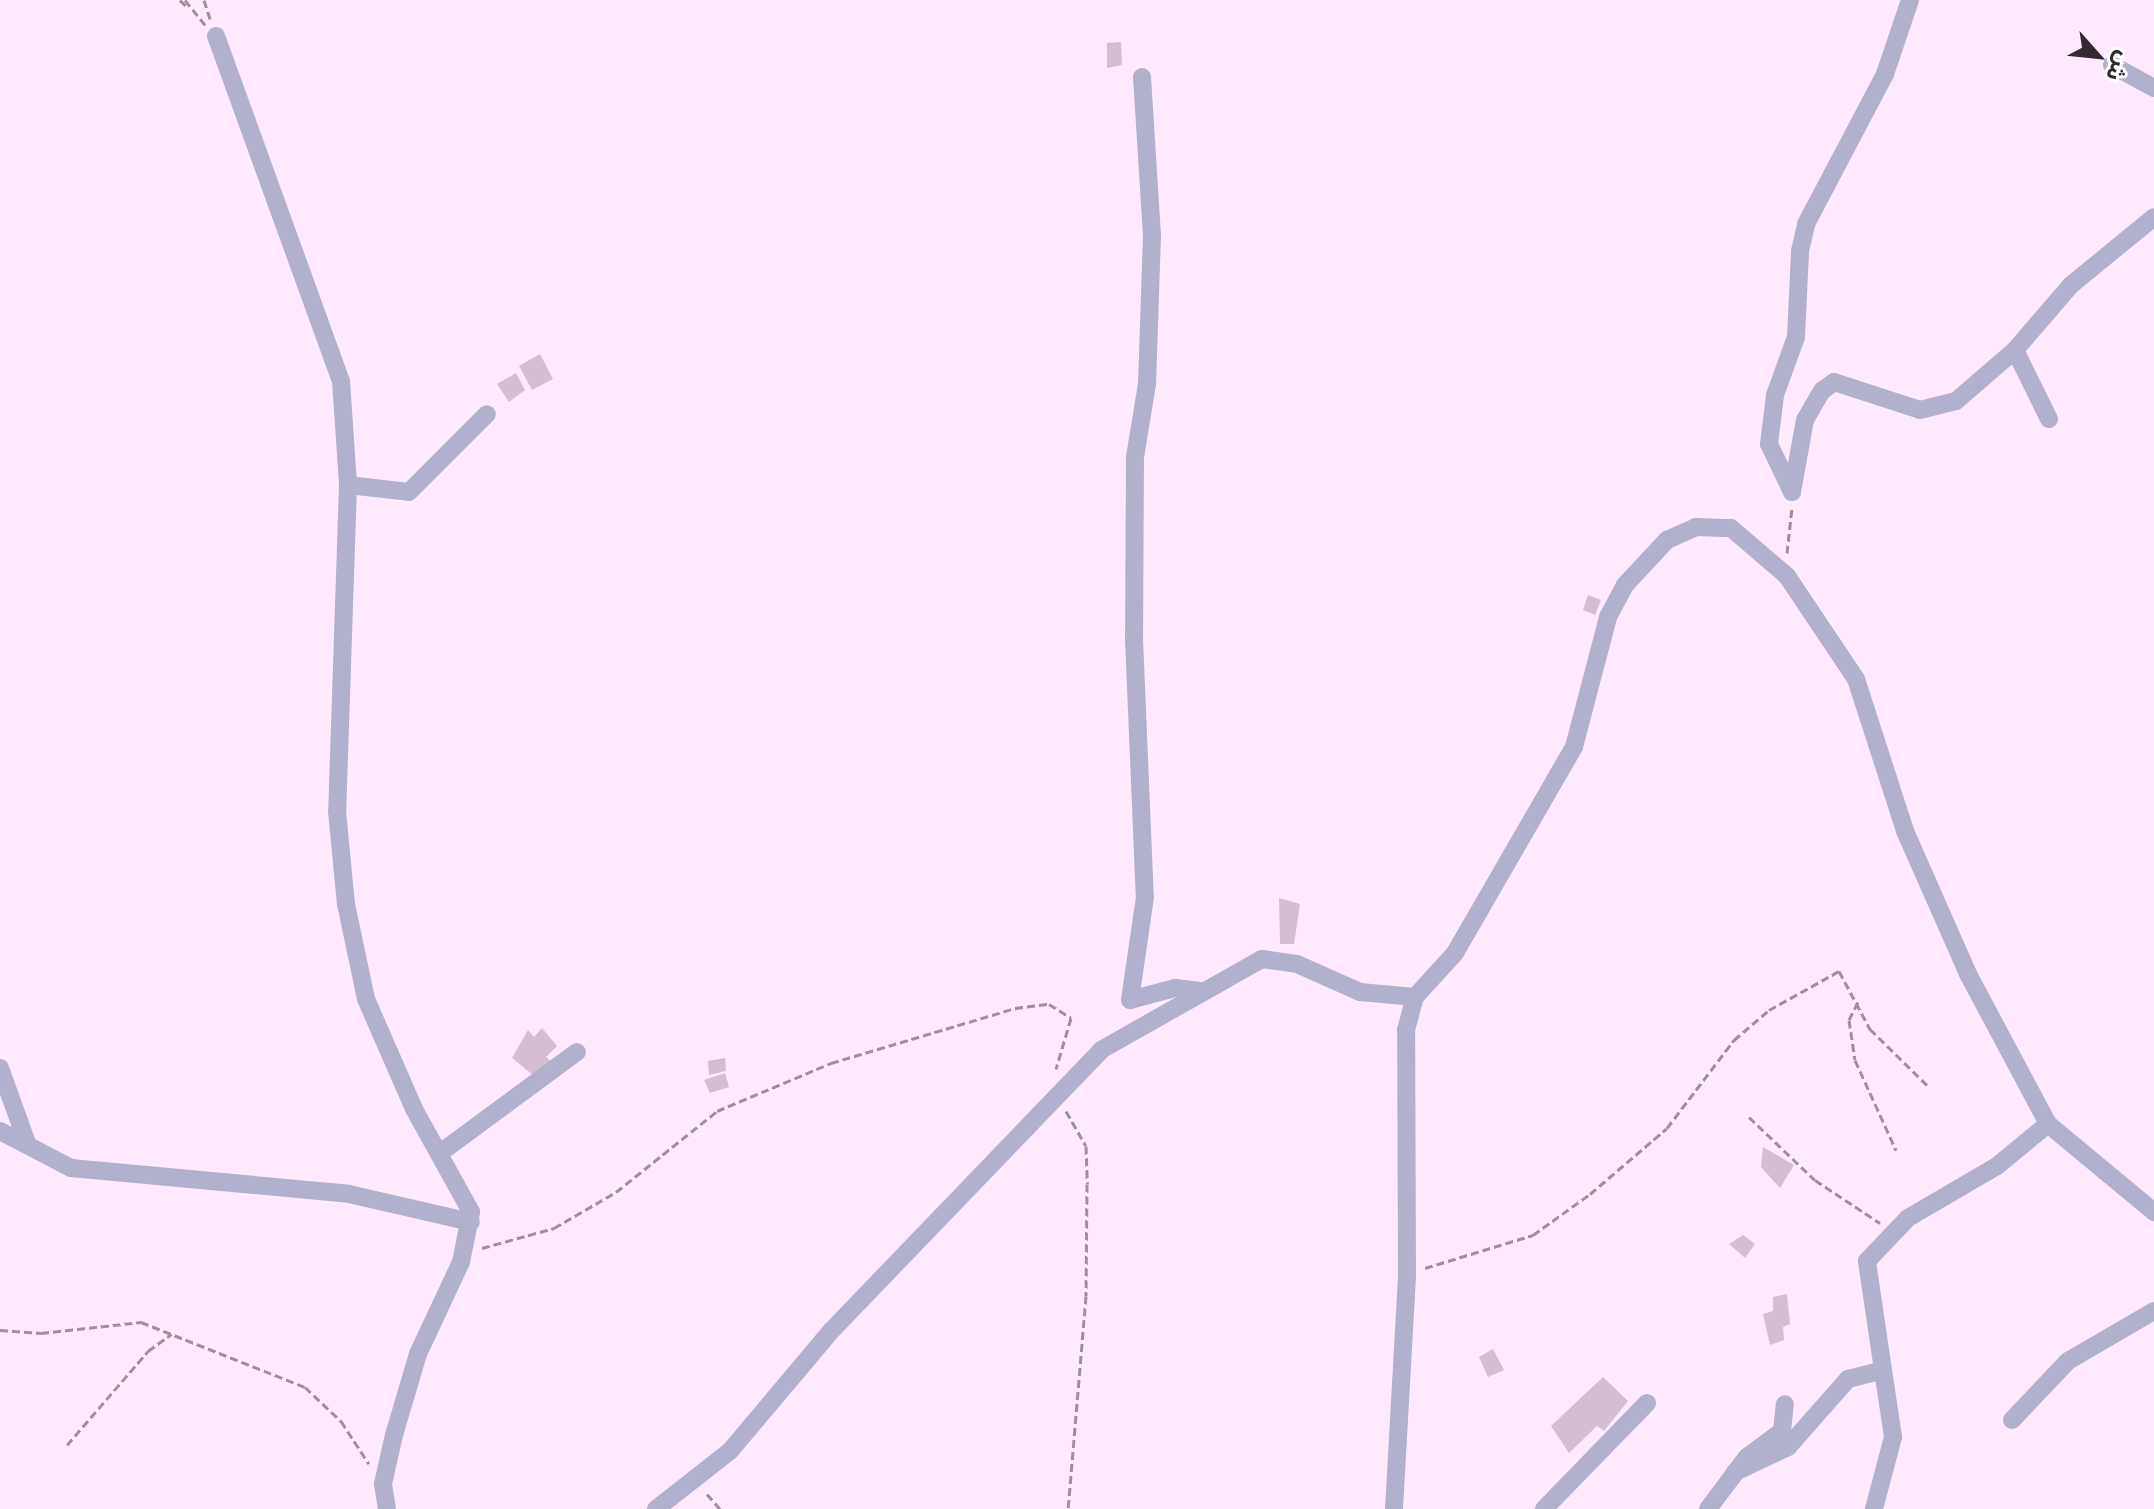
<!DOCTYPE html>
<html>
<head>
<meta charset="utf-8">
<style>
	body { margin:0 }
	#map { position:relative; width:2154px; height:1509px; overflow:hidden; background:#feeafc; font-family:"Archivo Narrow","Noto Sans Arabic",sans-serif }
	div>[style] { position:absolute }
	.building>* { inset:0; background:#d5bdd2 }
	.path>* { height:3px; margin-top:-1.5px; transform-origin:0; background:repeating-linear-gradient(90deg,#9f909d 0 8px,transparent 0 12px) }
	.street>* { height:18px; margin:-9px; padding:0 9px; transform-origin:9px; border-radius:9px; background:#b1b1ce }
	span { translate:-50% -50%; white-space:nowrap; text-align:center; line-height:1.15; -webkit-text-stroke:6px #fff; paint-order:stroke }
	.north { position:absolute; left:2058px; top:16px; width:80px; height:80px; -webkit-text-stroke:6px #fff; paint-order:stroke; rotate:117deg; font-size:22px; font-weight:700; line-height:32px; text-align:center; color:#322931 }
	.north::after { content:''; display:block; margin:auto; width:28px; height:36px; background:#322931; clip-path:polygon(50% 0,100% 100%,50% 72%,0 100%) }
</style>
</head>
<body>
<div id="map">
	<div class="building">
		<i style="clip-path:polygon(1121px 42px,1122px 65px,1107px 68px,1107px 43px)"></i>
		<i style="clip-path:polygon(540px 354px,553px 379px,532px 390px,519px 366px)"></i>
		<i style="clip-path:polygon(516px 373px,525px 390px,509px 402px,497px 384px)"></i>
		<i style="clip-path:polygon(1588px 595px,1601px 600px,1595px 615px,1583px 610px)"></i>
		<i style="clip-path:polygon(1279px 898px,1300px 904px,1294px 944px,1280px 944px)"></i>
		<i style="clip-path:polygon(542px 1028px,557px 1046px,546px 1057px,552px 1062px,533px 1075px,512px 1058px,528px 1030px,534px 1037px)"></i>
		<i style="clip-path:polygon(725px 1058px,726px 1071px,709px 1075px,708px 1061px)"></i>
		<i style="clip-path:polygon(725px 1073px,729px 1087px,710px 1093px,704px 1080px)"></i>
		<i style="clip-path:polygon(1763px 1147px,1794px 1165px,1780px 1188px,1761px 1167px)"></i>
		<i style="clip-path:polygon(1743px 1235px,1755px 1244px,1745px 1258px,1729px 1244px)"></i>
		<i style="clip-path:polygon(1787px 1294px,1790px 1324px,1783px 1327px,1784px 1340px,1770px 1345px,1763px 1314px,1773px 1311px,1773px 1297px)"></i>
		<i style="clip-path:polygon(1493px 1349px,1504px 1370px,1488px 1377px,1479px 1357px)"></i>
		<i style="clip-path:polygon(1603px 1377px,1628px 1401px,1604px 1431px,1597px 1426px,1569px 1453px,1551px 1426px)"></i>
	</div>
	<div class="path">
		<i style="left:180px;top:0;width:11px;rotate:45deg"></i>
		<i style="left:185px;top:0;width:32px;rotate:51deg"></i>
		<i style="left:204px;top:0;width:22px;rotate:72deg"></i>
		<i style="left:1787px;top:553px;width:45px;rotate:-83.7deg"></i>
		<i style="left:1858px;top:1002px;width:20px;rotate:117deg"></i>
		<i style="left:1849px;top:1020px;width:40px;rotate:81.5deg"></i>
		<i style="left:1855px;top:1060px;width:99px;rotate:65.5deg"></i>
		<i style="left:1066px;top:1111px;width:40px;rotate:60.3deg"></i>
		<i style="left:1086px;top:1146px;width:38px;rotate:88deg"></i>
		<i style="left:1087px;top:1184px;width:112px;rotate:90.5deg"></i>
		<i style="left:1086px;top:1296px;width:214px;rotate:94.8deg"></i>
		<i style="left:1749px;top:1117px;width:91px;rotate:43.7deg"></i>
		<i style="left:1815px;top:1180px;width:78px;rotate:33.5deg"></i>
		<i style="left:482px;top:1248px;width:75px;rotate:-15.5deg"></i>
		<i style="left:554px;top:1228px;width:72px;rotate:-30.1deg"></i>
		<i style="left:616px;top:1192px;width:129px;rotate:-38.7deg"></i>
		<i style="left:717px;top:1111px;width:124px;rotate:-22.8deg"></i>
		<i style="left:831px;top:1063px;width:192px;rotate:-16.6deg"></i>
		<i style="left:1015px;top:1008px;width:34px;rotate:-7deg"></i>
		<i style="left:1049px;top:1004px;width:26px;rotate:32deg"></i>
		<i style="left:1071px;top:1018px;width:53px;rotate:106.4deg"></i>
		<i style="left:1425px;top:1268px;width:113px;rotate:-17deg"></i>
		<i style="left:1533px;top:1235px;width:70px;rotate:-35.7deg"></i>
		<i style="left:1590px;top:1194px;width:101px;rotate:-40.6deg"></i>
		<i style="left:1667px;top:1128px;width:111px;rotate:-52.7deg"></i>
		<i style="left:1734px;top:1040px;width:46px;rotate:-40.6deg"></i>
		<i style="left:1769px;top:1010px;width:80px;rotate:-29.1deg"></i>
		<i style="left:1839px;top:971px;width:66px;rotate:61.9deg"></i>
		<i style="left:1870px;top:1029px;width:80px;rotate:44.5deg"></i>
		<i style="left:0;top:1330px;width:41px;rotate:4.2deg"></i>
		<i style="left:41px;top:1333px;width:101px;rotate:-6.3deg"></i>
		<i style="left:141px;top:1322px;width:176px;rotate:21.6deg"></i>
		<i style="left:305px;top:1387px;width:50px;rotate:43.4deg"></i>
		<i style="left:341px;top:1421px;width:51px;rotate:56.9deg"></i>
		<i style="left:67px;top:1445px;width:124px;rotate:-49.2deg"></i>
		<i style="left:148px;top:1351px;width:29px;rotate:-36deg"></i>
		<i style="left:707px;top:1494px;width:20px;rotate:49deg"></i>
	</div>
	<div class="street">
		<i style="left:216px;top:36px;width:367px;rotate:70.1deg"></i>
		<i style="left:341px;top:381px;width:104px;rotate:86.1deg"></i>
		<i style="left:348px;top:485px;width:326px;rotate:91.9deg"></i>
		<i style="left:337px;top:811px;width:93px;rotate:84.5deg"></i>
		<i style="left:346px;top:904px;width:97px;rotate:78.1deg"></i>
		<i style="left:366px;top:999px;width:120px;rotate:66.4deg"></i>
		<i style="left:414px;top:1109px;width:118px;rotate:61deg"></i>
		<i style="left:471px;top:1212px;width:51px;rotate:101.3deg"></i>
		<i style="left:461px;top:1262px;width:102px;rotate:115.1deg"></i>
		<i style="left:418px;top:1354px;width:84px;rotate:106.5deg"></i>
		<i style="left:394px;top:1435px;width:50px;rotate:102.7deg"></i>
		<i style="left:383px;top:1484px;width:25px;rotate:81deg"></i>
		<i style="left:2112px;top:65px;width:48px;rotate:28.7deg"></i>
		<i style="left:1142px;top:77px;width:158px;rotate:86.4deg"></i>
		<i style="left:1152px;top:235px;width:149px;rotate:91.9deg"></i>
		<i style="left:1147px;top:384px;width:74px;rotate:99.3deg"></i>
		<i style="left:1135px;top:457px;width:182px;rotate:90.3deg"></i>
		<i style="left:1134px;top:639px;width:258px;rotate:87.6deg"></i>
		<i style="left:1145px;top:897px;width:104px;rotate:98.3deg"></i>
		<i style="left:1130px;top:1000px;width:47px;rotate:-14.9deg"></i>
		<i style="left:1175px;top:988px;width:25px;rotate:7deg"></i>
		<i style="left:2015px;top:350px;width:77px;rotate:63.8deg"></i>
		<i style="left:348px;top:485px;width:61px;rotate:6.5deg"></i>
		<i style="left:409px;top:492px;width:110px;rotate:-45deg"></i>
		<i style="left:1792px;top:492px;width:53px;rotate:-115.6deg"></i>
		<i style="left:1769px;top:444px;width:49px;rotate:-83deg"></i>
		<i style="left:1775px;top:395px;width:62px;rotate:-70.1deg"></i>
		<i style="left:1796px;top:337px;width:86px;rotate:-87.3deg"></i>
		<i style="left:1800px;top:251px;width:28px;rotate:-77deg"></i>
		<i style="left:1806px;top:224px;width:170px;rotate:-62.2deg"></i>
		<i style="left:1885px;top:74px;width:78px;rotate:-71.3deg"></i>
		<i style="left:1792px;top:492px;width:73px;rotate:-79.8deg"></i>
		<i style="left:1805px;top:420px;width:34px;rotate:-60deg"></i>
		<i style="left:1822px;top:391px;width:15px;rotate:-37deg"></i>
		<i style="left:1834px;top:382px;width:90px;rotate:18deg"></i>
		<i style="left:1920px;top:410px;width:37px;rotate:-14deg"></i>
		<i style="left:1956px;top:401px;width:78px;rotate:-40.8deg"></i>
		<i style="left:2015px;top:350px;width:86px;rotate:-49.3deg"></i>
		<i style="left:2071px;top:285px;width:107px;rotate:-39.3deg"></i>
		<i style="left:0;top:1068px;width:80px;rotate:70.2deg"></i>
		<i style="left:0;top:1131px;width:80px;rotate:27.5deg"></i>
		<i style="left:71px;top:1168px;width:279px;rotate:5.3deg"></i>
		<i style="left:349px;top:1194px;width:125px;rotate:12.9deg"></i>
		<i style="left:440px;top:1153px;width:170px;rotate:-36.4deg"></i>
		<i style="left:1883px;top:1370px;width:110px;rotate:-98.4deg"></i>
		<i style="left:1867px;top:1261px;width:59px;rotate:-46.4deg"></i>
		<i style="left:1908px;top:1218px;width:103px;rotate:-30.3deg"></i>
		<i style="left:1997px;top:1166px;width:66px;rotate:-39.5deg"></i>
		<i style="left:2012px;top:1420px;width:81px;rotate:-46.5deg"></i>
		<i style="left:2068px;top:1361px;width:99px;rotate:-30.2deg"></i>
		<i style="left:1735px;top:1472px;width:59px;rotate:-25.3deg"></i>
		<i style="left:1788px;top:1447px;width:91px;rotate:-48.6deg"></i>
		<i style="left:1848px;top:1379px;width:36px;rotate:-14deg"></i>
		<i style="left:1883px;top:1370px;width:68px;rotate:81.5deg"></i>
		<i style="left:1893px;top:1437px;width:74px;rotate:104.8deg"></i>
		<i style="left:656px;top:1509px;width:94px;rotate:-38.1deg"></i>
		<i style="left:730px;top:1451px;width:158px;rotate:-49.9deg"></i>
		<i style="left:832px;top:1330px;width:388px;rotate:-46.1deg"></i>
		<i style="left:1101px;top:1050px;width:185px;rotate:-29.5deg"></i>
		<i style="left:1262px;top:959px;width:35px;rotate:8deg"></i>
		<i style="left:1297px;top:964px;width:69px;rotate:24deg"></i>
		<i style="left:1360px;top:992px;width:55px;rotate:5.2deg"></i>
		<i style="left:1394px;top:1509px;width:234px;rotate:-86.8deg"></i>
		<i style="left:1407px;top:1275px;width:245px;rotate:-90.2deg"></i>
		<i style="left:1406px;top:1030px;width:34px;rotate:-75deg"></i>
		<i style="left:1415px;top:997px;width:59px;rotate:-47.7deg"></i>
		<i style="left:1455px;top:953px;width:238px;rotate:-60deg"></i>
		<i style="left:1574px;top:747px;width:134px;rotate:-75.3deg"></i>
		<i style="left:1608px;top:617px;width:36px;rotate:-62deg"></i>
		<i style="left:1625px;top:585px;width:62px;rotate:-47deg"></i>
		<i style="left:1667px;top:540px;width:32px;rotate:-24deg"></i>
		<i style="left:1696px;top:527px;width:35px;rotate:2deg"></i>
		<i style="left:1731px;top:528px;width:74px;rotate:40.6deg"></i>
		<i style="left:1787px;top:576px;width:124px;rotate:56.2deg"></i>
		<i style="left:1856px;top:679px;width:160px;rotate:72.1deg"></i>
		<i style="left:1905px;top:831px;width:156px;rotate:66.2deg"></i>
		<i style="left:1968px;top:974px;width:170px;rotate:61.9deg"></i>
		<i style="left:2048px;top:1124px;width:138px;rotate:39.7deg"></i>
		<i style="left:1544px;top:1509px;width:148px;rotate:-45.8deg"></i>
		<i style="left:1708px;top:1509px;width:65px;rotate:-53.1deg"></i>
		<i style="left:1747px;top:1457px;width:44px;rotate:-36.6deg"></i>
		<i style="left:1782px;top:1431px;width:27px;rotate:-84deg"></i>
	</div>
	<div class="north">ش</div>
</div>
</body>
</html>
